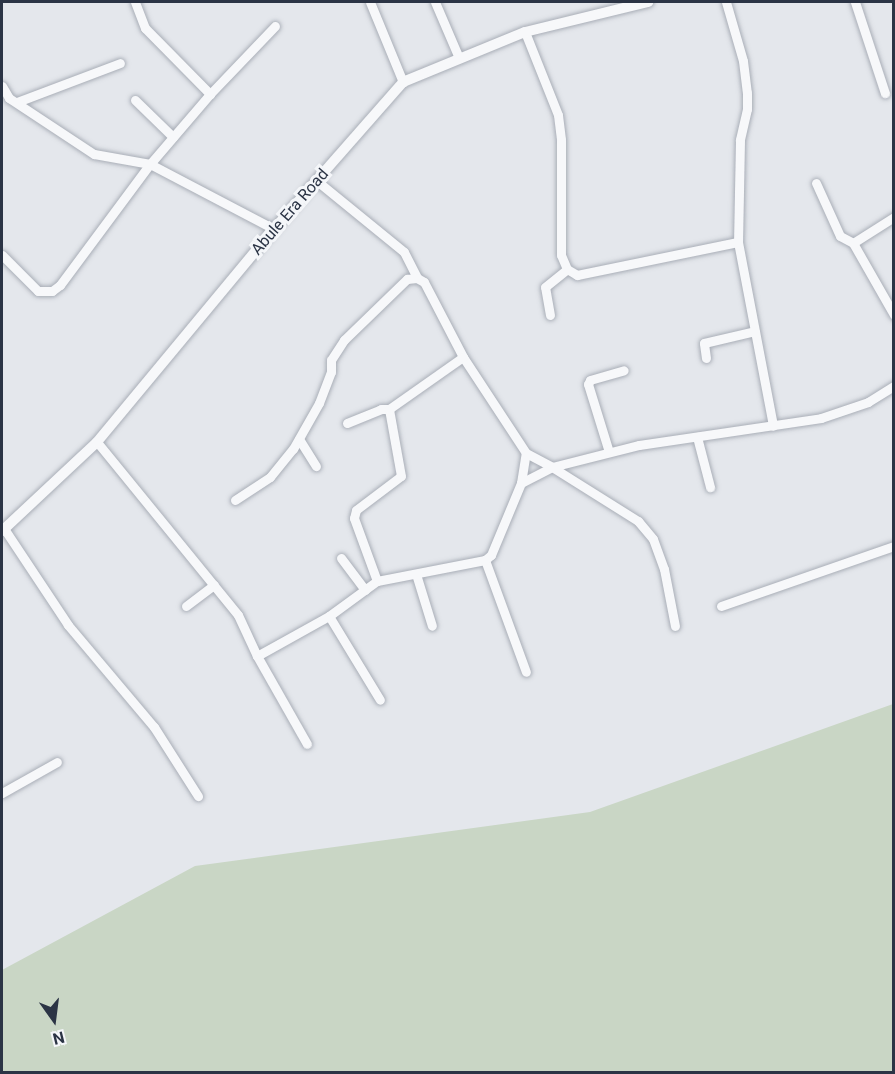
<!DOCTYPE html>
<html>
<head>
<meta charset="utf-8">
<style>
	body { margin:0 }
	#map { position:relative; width:895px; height:1074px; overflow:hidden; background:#e4e7ec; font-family:Roboto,sans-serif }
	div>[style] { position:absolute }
	.green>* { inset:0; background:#c9d6c5 }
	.roads { filter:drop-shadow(0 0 2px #a9aeb7) drop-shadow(0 0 2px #a9aeb7) }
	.minor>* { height:9px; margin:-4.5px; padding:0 4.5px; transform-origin:4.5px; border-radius:4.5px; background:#f7f8fa }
	.tertiary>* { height:10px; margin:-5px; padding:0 5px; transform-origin:5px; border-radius:5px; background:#f7f8fa }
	span { translate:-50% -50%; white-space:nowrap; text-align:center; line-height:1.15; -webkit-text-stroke:6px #f4f6f9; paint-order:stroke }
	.street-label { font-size:16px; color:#2b3445 }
	.frame { position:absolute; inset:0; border:3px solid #2b3445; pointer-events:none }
	.north { position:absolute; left:24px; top:990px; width:60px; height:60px; -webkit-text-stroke:4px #f4f6f9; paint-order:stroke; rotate:166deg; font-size:16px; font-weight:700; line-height:24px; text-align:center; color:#2b3445 }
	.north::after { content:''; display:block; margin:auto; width:21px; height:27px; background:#2b3445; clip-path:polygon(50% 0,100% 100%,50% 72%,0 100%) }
</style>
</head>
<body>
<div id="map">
	<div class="green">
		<i style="clip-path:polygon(893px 704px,893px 1072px,2px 1072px,2px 970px,195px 866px,590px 812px)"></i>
	</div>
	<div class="roads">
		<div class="minor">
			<i style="left:135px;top:2px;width:28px;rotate:69deg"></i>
			<i style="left:145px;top:28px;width:93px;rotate:45.4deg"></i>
			<i style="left:370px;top:2px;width:87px;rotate:67.6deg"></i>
			<i style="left:435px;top:2px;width:61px;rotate:66.8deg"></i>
			<i style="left:726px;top:2px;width:61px;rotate:73.9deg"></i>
			<i style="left:743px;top:61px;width:32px;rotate:83deg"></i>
			<i style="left:747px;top:93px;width:16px;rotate:90deg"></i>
			<i style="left:747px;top:109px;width:32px;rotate:103deg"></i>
			<i style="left:740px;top:140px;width:102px;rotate:91.1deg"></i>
			<i style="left:738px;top:242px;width:187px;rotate:79.2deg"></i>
			<i style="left:855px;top:2px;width:96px;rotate:71.8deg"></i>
			<i style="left:525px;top:32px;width:89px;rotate:68.3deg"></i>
			<i style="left:558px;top:115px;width:25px;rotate:83deg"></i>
			<i style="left:561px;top:140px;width:115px;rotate:90deg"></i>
			<i style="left:561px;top:255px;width:15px;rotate:67deg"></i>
			<i style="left:567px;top:269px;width:12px;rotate:31deg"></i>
			<i style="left:577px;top:275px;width:164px;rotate:-11.6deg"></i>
			<i style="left:2px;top:86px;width:14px;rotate:60deg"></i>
			<i style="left:9px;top:98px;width:102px;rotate:33.4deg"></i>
			<i style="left:94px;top:154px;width:57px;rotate:10.1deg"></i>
			<i style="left:150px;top:164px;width:140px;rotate:27.7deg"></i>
			<i style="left:135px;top:100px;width:53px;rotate:44.2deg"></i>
			<i style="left:17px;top:102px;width:110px;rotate:-20.7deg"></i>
			<i style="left:317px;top:181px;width:112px;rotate:39.2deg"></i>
			<i style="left:404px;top:252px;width:29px;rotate:63deg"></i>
			<i style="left:816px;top:183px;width:58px;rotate:65.6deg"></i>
			<i style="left:840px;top:236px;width:15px;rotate:28deg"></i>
			<i style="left:853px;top:243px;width:83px;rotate:60.3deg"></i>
			<i style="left:853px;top:243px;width:49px;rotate:-32.4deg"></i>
			<i style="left:2px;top:255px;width:51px;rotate:45deg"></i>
			<i style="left:38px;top:291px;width:14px"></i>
			<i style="left:52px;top:291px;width:10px;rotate:-37deg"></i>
			<i style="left:60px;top:285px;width:151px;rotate:-53.4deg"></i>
			<i style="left:150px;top:164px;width:92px;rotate:-49.4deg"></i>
			<i style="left:210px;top:94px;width:94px;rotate:-46.3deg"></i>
			<i style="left:550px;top:315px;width:28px;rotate:-100deg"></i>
			<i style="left:545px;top:287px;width:28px;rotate:-39deg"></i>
			<i style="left:706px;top:358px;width:15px;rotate:-98deg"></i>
			<i style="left:704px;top:343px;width:52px;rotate:-13.2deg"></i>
			<i style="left:347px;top:423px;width:37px;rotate:-22deg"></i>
			<i style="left:381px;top:409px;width:8px"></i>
			<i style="left:697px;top:437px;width:52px;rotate:75.4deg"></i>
			<i style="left:299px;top:439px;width:32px;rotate:58deg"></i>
			<i style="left:97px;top:442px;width:223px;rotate:50.8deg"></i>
			<i style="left:238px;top:615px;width:45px;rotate:65.1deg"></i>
			<i style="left:257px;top:656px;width:101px;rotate:60.4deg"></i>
			<i style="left:609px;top:452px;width:71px;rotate:-107.2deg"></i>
			<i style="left:588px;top:384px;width:4px;rotate:-63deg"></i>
			<i style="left:590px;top:380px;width:35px;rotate:-16deg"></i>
			<i style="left:521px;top:483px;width:35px;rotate:-27deg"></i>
			<i style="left:552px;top:467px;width:102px;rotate:32.1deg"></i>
			<i style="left:638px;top:521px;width:23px;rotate:50deg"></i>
			<i style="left:653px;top:539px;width:32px;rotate:70deg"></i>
			<i style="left:664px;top:569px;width:58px;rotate:79.1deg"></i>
			<i style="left:235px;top:500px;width:42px;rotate:-33.3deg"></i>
			<i style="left:270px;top:477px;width:36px;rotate:-51deg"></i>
			<i style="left:293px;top:449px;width:53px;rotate:-60.5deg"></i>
			<i style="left:319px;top:403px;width:33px;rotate:-69deg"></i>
			<i style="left:331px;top:372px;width:12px;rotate:-90deg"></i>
			<i style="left:331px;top:360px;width:24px;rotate:-57deg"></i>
			<i style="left:344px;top:340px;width:88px;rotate:-44.1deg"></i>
			<i style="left:407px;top:279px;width:10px;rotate:-6deg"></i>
			<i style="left:417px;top:278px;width:8px;rotate:30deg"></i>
			<i style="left:424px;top:282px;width:85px;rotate:62.5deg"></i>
			<i style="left:463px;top:357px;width:115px;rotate:56.7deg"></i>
			<i style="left:526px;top:453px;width:30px;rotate:28deg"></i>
			<i style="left:552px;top:467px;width:90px;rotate:-14.2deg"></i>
			<i style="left:639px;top:445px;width:184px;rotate:-8.4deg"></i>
			<i style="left:821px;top:418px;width:50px;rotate:-18.8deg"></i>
			<i style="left:868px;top:402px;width:31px;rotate:-32deg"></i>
			<i style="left:5px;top:530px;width:114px;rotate:56.4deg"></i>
			<i style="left:68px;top:625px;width:133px;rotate:49.9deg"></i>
			<i style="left:154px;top:727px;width:82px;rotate:57.5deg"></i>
			<i style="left:341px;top:558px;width:40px;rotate:53deg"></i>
			<i style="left:485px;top:560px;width:119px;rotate:69.9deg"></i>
			<i style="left:416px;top:574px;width:54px;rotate:72.9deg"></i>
			<i style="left:377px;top:581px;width:67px;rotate:-110.1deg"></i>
			<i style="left:354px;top:518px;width:8px;rotate:-76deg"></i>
			<i style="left:356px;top:510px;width:56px;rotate:-37.1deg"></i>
			<i style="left:401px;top:476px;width:68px;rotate:-100.2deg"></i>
			<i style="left:389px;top:409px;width:90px;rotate:-35.1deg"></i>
			<i style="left:186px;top:606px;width:35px;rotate:-37deg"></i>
			<i style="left:721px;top:606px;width:183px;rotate:-19.1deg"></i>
			<i style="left:329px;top:616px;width:98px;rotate:58.7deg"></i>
			<i style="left:257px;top:656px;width:82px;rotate:-29.1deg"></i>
			<i style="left:329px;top:616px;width:59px;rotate:-36.1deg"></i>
			<i style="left:377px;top:581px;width:110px;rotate:-11deg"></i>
			<i style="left:485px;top:560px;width:8px;rotate:-40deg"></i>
			<i style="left:491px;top:555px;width:78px;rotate:-67.4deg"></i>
			<i style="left:521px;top:483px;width:30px;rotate:-81deg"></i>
			<i style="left:2px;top:793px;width:63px;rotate:-29.4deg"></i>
		</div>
		<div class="tertiary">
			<i style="left:2px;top:531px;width:130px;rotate:-43.1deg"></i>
			<i style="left:97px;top:442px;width:277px;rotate:-50.3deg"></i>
			<i style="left:274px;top:229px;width:196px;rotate:-48.7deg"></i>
			<i style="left:403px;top:82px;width:132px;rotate:-22.3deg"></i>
			<i style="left:525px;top:32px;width:127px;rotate:-13.7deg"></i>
		</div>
	</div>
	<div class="street-label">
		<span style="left:290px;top:212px;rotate:-49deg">Abule Era Road</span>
	</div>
	<div class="frame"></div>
	<div class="north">N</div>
</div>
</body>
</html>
